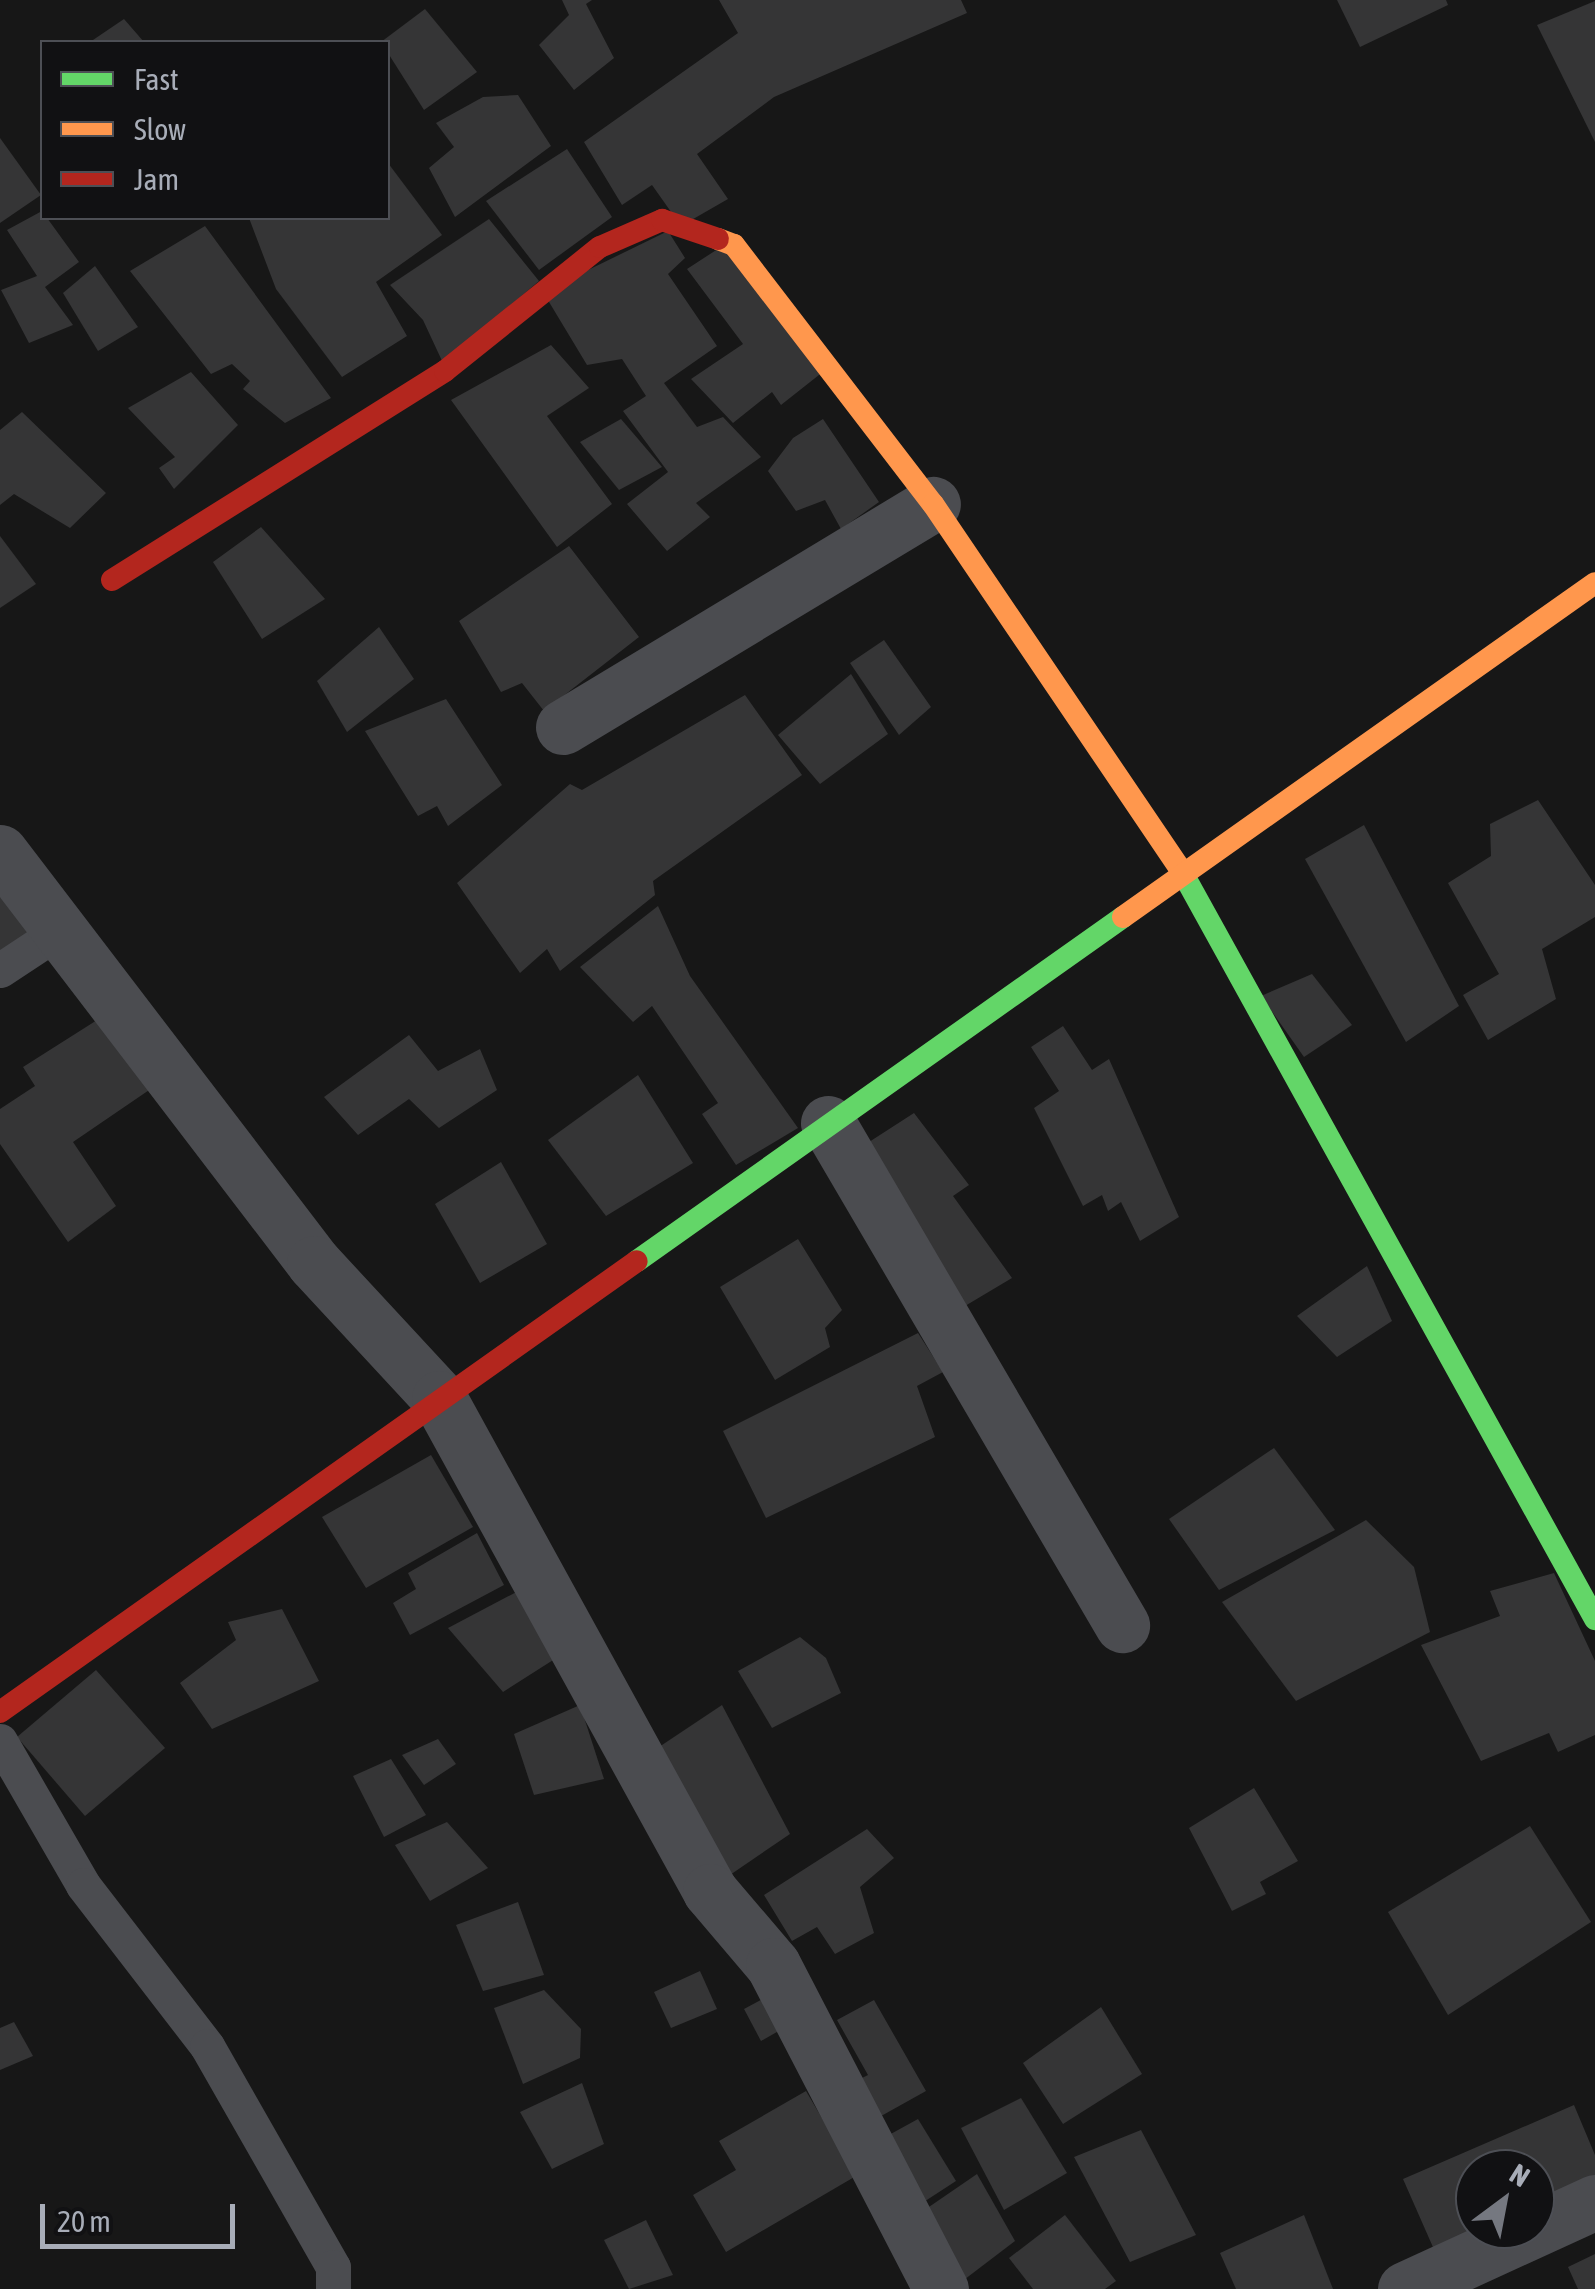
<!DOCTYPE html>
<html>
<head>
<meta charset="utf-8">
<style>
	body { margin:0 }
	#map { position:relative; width:1595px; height:2289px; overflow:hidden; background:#171717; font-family:"Asap Condensed",sans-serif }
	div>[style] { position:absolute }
	.building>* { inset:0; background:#353536 }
	.lane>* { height:35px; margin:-17.5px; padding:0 17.5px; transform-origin:17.5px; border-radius:17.5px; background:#4b4c50 }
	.street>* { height:55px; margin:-27.5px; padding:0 27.5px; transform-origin:27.5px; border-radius:27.5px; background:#4b4c50 }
	.fast>* { height:22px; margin:-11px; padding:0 11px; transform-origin:11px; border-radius:11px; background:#63d668 }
	.slow>* { height:22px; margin:-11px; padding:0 11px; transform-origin:11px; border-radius:11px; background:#ff974d }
	.jam>* { height:22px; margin:-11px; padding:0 11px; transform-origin:11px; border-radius:11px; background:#b3261e }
	span { translate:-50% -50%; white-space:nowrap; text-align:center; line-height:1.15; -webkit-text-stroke:10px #111113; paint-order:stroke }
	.legend { position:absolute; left:40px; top:40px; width:350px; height:180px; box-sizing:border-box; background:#111113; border:2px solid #4d4f55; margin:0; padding:12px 18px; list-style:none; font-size:30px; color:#a8adb8 }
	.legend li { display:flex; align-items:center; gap:20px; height:50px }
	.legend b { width:50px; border:2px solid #4d4f55 }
	.north { position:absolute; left:1455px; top:2149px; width:100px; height:100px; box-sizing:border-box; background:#111113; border:2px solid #4d4f55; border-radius:50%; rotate:32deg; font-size:28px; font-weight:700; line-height:40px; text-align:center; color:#a8adb8 }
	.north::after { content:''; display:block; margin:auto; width:35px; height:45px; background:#757880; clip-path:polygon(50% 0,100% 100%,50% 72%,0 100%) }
	.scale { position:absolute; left:40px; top:2204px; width:195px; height:45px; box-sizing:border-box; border:5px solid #a8adb8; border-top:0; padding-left:12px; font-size:30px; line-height:35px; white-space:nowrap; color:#a8adb8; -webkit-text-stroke:8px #111113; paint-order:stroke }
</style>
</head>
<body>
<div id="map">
	<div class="building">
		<i style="clip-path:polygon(562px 0,592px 0,586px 4px,614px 58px,574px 90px,539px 45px,569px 15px)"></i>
		<i style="clip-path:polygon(719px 0,961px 0,967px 13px,774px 97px,697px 154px,728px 199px,681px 226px,652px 185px,622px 205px,584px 142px,738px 33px)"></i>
		<i style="clip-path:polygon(1337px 0,1446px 0,1448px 5px,1360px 47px)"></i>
		<i style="clip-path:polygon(1595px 1px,1595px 142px,1537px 25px)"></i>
		<i style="clip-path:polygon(425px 9px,477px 72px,424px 110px,381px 42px)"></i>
		<i style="clip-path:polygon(124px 19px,144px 42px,90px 42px)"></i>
		<i style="clip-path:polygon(518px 95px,551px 146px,455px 217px,429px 168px,454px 147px,436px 123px,483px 97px)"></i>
		<i style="clip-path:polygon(0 138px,41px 195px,0 223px)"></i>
		<i style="clip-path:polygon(567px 149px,612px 217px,539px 270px,486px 201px)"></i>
		<i style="clip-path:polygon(388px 163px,442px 235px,376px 282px,407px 336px,342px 377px,276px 289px,249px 218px,388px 218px)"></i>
		<i style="clip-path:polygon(42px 211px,79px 262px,45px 287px,73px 325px,29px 343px,1px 290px,37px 276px,7px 230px)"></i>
		<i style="clip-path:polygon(489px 219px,539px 281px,443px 363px,423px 320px,390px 285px)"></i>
		<i style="clip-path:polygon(205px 226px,331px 398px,285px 423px,243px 389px,250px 381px,232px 364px,211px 374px,130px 271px)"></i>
		<i style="clip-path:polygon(668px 231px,685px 258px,668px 274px,717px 346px,664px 383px,697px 427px,723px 417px,761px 457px,696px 503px,710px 517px,667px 551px,627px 504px,668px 472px,623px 411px,646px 396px,622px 359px,587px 365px,543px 292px)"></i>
		<i style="clip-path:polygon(727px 243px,824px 371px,781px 405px,772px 392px,733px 423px,691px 379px,743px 344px,687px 269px)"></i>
		<i style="clip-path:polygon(95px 266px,138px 327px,98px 351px,63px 293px)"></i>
		<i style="clip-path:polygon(551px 345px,589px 388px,547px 416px,612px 504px,557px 547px,451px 400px)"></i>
		<i style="clip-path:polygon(191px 372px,238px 425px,174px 489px,159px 468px,175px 457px,128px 408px)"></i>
		<i style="clip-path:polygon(22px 412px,106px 493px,70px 528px,14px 494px,0 505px,0 430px)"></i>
		<i style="clip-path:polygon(621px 419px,662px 467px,619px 490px,580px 442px)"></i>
		<i style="clip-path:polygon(823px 419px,879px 502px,841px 529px,825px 500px,796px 511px,768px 471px,793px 438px)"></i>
		<i style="clip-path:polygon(261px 527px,325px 599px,262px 639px,213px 562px)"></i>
		<i style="clip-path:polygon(0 536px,36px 584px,0 608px)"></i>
		<i style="clip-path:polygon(569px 546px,639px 637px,544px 711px,522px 683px,501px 692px,459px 621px)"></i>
		<i style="clip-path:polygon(379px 627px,414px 679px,347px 732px,317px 681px)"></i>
		<i style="clip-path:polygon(884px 640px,931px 707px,899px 735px,850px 663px)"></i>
		<i style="clip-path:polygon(851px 674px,888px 734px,820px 784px,778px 735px)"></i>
		<i style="clip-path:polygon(745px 695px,802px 775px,653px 881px,655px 895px,560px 971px,547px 949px,520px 973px,457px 883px,570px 784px,582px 790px)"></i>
		<i style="clip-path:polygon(446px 699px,502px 785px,448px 826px,437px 806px,418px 816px,365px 731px)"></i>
		<i style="clip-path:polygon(1538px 800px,1595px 885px,1595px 917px,1542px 949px,1556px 999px,1488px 1040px,1463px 995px,1499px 974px,1448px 883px,1491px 856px,1490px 824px)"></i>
		<i style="clip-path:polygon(1364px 825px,1459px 1006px,1406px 1042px,1305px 859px)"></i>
		<i style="clip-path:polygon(0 897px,43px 924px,0 951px)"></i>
		<i style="clip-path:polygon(658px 906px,690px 976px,798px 1128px,736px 1165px,702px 1114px,718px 1103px,652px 1006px,633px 1022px,580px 967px)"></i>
		<i style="clip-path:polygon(1312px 974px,1352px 1025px,1304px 1057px,1261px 996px)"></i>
		<i style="clip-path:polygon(105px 1015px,158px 1084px,73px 1142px,116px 1206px,68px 1242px,0 1144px,0 1109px,35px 1086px,23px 1067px)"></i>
		<i style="clip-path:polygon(1063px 1026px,1092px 1070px,1109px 1059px,1179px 1217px,1140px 1241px,1121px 1202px,1108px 1211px,1102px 1195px,1083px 1206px,1034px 1108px,1059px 1091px,1031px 1047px)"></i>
		<i style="clip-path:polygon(409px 1035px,438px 1071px,480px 1049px,497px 1090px,439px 1128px,409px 1099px,358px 1135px,324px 1097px)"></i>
		<i style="clip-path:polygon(638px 1075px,693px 1163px,606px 1216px,548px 1140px)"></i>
		<i style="clip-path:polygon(914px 1113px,969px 1185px,953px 1196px,1012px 1278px,965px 1306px,852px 1153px)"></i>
		<i style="clip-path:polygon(501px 1162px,547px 1244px,480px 1283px,435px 1204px)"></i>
		<i style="clip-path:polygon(798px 1239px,842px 1310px,825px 1328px,830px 1347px,775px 1380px,720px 1287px)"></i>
		<i style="clip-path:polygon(1367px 1266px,1392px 1321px,1337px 1357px,1297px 1316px)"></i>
		<i style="clip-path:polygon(918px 1333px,943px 1372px,917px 1386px,935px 1437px,766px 1518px,723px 1431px)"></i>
		<i style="clip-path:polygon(1274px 1448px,1335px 1530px,1219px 1590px,1169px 1519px)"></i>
		<i style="clip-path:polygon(431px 1455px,473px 1527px,366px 1588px,322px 1517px)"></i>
		<i style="clip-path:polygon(1366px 1520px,1414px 1567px,1430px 1632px,1296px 1701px,1222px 1602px)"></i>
		<i style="clip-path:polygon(477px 1533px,504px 1585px,410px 1635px,393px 1603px,416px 1589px,408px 1573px)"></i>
		<i style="clip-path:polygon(1554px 1573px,1595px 1661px,1595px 1735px,1558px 1752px,1549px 1733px,1481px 1761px,1421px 1645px,1500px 1616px,1490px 1591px)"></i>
		<i style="clip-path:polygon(524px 1588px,561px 1655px,503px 1692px,448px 1628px)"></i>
		<i style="clip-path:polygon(282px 1609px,319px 1681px,212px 1729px,180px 1683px,236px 1640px,228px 1622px)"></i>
		<i style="clip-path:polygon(800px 1637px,826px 1658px,841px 1693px,772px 1728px,738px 1671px)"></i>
		<i style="clip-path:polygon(96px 1670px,165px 1748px,85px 1816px,17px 1737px)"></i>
		<i style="clip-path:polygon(580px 1705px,604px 1779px,534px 1795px,514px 1734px)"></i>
		<i style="clip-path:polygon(722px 1705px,790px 1834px,727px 1877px,653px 1751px)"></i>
		<i style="clip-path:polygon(438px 1739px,456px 1764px,424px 1785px,402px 1755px)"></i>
		<i style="clip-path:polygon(391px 1759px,426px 1815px,384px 1837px,353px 1776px)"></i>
		<i style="clip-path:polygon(1254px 1788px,1298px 1861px,1260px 1882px,1266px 1894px,1232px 1911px,1189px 1828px)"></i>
		<i style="clip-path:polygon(447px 1822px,488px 1868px,430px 1901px,395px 1845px)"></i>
		<i style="clip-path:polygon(1530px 1826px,1591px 1922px,1448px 2015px,1388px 1912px)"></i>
		<i style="clip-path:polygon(867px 1829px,894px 1858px,860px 1887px,874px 1933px,835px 1954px,817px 1927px,792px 1941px,764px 1895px)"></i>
		<i style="clip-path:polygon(518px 1902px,544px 1975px,483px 1991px,456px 1925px)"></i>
		<i style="clip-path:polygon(700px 1971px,717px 2009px,671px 2028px,654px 1992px)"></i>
		<i style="clip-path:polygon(544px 1990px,581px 2029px,580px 2058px,523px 2084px,494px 2008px)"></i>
		<i style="clip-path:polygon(772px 1994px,791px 2024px,761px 2041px,744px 2009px)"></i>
		<i style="clip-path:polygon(874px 2000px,926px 2091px,874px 2120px,852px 2083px,868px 2075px,837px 2020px)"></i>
		<i style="clip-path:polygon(1101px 2007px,1142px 2074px,1063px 2124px,1023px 2063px)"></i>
		<i style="clip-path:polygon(14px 2022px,33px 2056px,0 2070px,0 2028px)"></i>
		<i style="clip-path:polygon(582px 2083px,604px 2144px,552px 2169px,520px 2112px)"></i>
		<i style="clip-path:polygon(806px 2091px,856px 2176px,726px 2252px,693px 2195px,736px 2170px,719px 2141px)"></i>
		<i style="clip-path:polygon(1021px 2098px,1067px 2173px,1004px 2210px,961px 2128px)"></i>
		<i style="clip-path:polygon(1574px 2105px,1595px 2155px,1595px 2186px,1535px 2212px,1535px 2169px,1475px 2169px,1475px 2229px,1436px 2254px,1403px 2179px)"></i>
		<i style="clip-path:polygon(918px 2119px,956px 2181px,913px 2209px,878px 2141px)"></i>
		<i style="clip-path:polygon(1141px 2130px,1196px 2235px,1130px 2262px,1074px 2157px)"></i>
		<i style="clip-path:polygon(977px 2174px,1015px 2241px,952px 2289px,907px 2222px)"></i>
		<i style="clip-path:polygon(1065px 2215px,1116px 2281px,1105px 2289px,1033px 2289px,1009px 2258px)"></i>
		<i style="clip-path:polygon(1304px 2215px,1333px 2289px,1236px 2289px,1220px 2253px)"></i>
		<i style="clip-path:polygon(646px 2220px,673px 2275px,629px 2289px,604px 2240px)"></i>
		<i style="clip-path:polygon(1595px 2254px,1595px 2289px,1578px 2289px,1568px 2267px)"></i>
	</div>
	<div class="lane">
		<i style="left:0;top:970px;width:73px;rotate:-33.3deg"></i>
		<i style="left:0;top:1741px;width:166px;rotate:60deg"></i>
		<i style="left:83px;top:1885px;width:203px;rotate:52.4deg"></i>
		<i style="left:207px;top:2046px;width:254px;rotate:60.3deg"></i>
		<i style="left:333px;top:2267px;width:22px;rotate:90deg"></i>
	</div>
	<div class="street">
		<i style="left:563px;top:727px;width:432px;rotate:-31.1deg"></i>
		<i style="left:0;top:852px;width:517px;rotate:52.62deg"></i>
		<i style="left:314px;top:1263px;width:184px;rotate:47.2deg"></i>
		<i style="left:439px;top:1398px;width:563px;rotate:61.2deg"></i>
		<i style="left:710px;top:1891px;width:97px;rotate:49.6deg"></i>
		<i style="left:773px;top:1965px;width:365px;rotate:62.6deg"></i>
		<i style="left:828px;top:1123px;width:582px;rotate:59.64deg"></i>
		<i style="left:1405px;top:2289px;width:209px;rotate:-24.6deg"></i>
	</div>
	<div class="fast">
		<i style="left:1181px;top:870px;width:856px;rotate:61.07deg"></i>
		<i style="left:637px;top:1261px;width:595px;rotate:-35.29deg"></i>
	</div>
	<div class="slow">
		<i style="left:718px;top:239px;width:17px;rotate:21deg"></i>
		<i style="left:734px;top:245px;width:327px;rotate:52.5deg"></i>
		<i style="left:933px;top:504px;width:442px;rotate:55.9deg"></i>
		<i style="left:1123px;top:917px;width:578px;rotate:-35.28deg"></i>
	</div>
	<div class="jam">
		<i style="left:112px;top:580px;width:393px;rotate:-32.1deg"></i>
		<i style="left:445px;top:371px;width:198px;rotate:-38.7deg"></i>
		<i style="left:600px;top:247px;width:68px;rotate:-23.5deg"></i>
		<i style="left:662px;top:220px;width:59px;rotate:18.7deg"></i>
		<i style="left:0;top:1712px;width:780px;rotate:-35.3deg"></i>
	</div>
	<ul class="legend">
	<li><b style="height:12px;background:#63d668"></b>Fast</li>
	<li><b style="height:12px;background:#ff974d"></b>Slow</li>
	<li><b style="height:12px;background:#b3261e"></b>Jam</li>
	</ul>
	<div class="north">N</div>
	<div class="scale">20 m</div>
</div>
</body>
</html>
